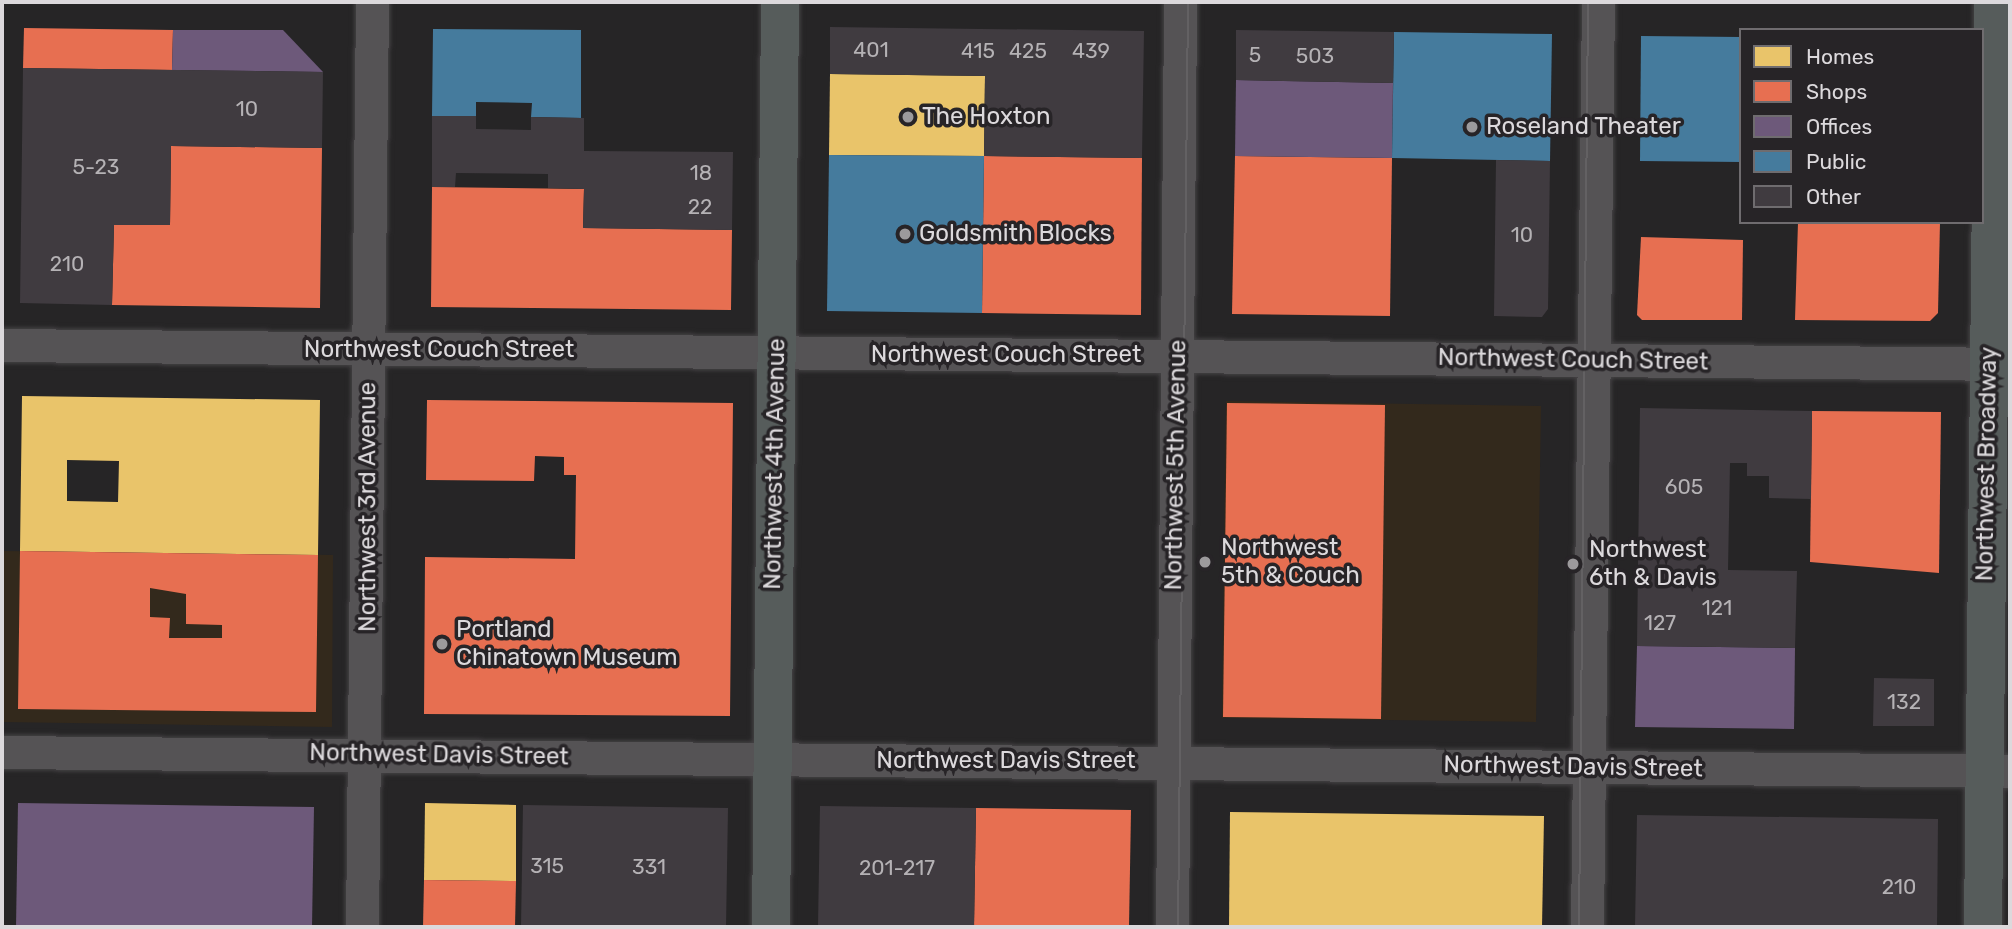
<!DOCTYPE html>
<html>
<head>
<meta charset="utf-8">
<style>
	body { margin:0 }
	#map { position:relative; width:2012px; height:929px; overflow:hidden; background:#262526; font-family:Rubik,sans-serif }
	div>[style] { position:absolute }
	.commercial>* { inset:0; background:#33291c }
	.homes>* { inset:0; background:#e9c46a }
	.shops>* { inset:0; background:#e76f51 }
	.offices>* { inset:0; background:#6d597a }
	.public>* { inset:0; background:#457b9d }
	.building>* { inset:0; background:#403b40 }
	.roads { filter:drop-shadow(0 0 2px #444244) drop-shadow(0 0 2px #444244) }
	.minor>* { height:33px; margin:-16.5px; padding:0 16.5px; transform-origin:16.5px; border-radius:16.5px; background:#555355 }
	.major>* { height:38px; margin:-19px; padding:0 19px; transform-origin:19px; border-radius:19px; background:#565c5b }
	.tram>* { height:2px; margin:-1px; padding:0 1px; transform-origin:1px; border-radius:1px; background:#636163 }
	.dots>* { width:19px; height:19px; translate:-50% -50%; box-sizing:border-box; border:4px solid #272427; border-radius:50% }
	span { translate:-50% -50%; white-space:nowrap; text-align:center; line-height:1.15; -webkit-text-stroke:7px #272427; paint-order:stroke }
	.number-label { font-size:21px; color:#b5b2b5 }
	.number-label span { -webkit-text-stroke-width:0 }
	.poi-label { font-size:24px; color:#dcd9dc }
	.left { translate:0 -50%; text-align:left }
	.street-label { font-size:24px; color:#dcd9dc }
	.frame { position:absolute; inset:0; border:4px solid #dcd9dc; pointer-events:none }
	.legend { position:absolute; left:1739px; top:28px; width:245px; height:196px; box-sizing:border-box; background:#272427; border:2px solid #6f6c6f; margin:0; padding:9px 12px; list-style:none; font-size:21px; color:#dcd9dc }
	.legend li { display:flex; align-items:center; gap:14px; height:35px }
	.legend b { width:35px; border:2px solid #6f6c6f }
</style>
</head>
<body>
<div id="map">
	<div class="commercial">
		<i style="clip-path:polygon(1226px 401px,1541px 406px,1536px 722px,1222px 718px)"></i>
		<i style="clip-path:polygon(3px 551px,333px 555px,332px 727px,2px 722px)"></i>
	</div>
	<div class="homes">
		<i style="clip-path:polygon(830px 74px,985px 76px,984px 156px,829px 155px)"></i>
		<i style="clip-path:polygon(evenodd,22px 396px,320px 400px,318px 555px,20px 551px,22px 396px,67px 460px,119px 461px,118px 502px,67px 501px,67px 460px)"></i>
		<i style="clip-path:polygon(425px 803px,516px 805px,516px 881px,424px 880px)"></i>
		<i style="clip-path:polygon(1230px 812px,1544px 816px,1542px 927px,1229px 927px)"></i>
	</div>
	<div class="shops">
		<i style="clip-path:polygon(24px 28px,173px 30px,172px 70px,23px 68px)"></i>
		<i style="clip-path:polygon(171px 146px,322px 148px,320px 308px,112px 305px,114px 225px,170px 225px)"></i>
		<i style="clip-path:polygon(984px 156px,1142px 158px,1141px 315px,982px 313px)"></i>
		<i style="clip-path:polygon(1235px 156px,1392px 158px,1390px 316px,1232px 314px)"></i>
		<i style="clip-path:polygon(432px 187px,584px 189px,583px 228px,732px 230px,731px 310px,431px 307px)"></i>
		<i style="clip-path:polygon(1798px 222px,1940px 222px,1938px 313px,1930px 321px,1795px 320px)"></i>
		<i style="clip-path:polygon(1641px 237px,1743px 240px,1742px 320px,1642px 320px,1637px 315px)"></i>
		<i style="clip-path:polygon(427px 400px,733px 403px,730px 716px,424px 714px,425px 557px,575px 559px,576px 475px,564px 475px,564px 457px,535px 456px,534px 481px,426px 480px)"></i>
		<i style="clip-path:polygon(1227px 403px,1385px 405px,1381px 719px,1223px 717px)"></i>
		<i style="clip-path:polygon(1812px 411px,1941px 412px,1939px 573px,1810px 562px)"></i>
		<i style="clip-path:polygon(evenodd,20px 551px,318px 555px,316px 712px,18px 709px,20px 551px,150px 588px,186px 594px,186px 624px,222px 625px,222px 638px,169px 638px,170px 618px,150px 617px,150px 588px)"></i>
		<i style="clip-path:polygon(976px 808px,1131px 810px,1129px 927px,974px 927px)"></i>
		<i style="clip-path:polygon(424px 880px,516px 881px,515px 927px,423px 927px)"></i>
	</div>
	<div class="offices">
		<i style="clip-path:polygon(173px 30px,283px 30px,323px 72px,172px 70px)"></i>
		<i style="clip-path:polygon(1236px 80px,1393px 83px,1392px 158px,1235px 156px)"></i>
		<i style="clip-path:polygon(1637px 646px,1795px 648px,1794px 729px,1635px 727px)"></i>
		<i style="clip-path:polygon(18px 803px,314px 807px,312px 927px,16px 927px)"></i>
	</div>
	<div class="public">
		<i style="clip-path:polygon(433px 29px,581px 30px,581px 118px,531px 117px,532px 103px,476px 102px,476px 116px,432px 116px)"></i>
		<i style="clip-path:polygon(1394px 32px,1552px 34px,1550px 161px,1392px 158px)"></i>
		<i style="clip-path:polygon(1641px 36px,1741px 37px,1741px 162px,1640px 161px)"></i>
		<i style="clip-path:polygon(829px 155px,984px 156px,982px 313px,827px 311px)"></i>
	</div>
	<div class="building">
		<i style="clip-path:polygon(830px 27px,1144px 31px,1142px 158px,984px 156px,985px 76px,830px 74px)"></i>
		<i style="clip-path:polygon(1236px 30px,1394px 32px,1393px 83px,1236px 80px)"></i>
		<i style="clip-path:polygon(23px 68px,323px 72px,322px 148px,171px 146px,170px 225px,114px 225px,112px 305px,20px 303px)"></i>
		<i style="clip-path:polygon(432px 116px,476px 116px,476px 129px,531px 130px,531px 117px,584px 118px,584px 151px,733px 152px,732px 230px,583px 228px,584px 189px,548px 188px,548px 174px,456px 173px,455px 187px,432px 187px)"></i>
		<i style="clip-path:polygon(1496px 160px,1550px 161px,1548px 309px,1542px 317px,1494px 316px)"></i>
		<i style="clip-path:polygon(1640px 408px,1812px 411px,1811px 499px,1769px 498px,1769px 476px,1747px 476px,1747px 463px,1730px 463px,1728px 570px,1797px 571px,1795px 648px,1637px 646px)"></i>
		<i style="clip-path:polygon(1874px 678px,1934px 679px,1934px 726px,1873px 726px)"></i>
		<i style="clip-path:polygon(523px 805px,728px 808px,726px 927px,521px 927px)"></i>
		<i style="clip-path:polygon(820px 806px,976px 808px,974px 927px,818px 927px)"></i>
		<i style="clip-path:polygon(1637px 815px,1938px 819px,1937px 927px,1635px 927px)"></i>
	</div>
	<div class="roads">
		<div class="minor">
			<i style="left:2px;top:345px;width:2008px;rotate:0.54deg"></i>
			<i style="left:2px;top:752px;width:2008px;rotate:0.54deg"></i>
			<i style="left:362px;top:927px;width:925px;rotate:-89.38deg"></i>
			<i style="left:1172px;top:927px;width:925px;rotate:-89.5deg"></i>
			<i style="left:1587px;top:927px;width:925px;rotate:-89.32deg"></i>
		</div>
		<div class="major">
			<i style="left:771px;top:927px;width:925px;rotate:-89.44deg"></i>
			<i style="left:1983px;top:927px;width:925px;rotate:-89.38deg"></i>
		</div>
	</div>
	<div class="tram">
		<i style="left:1178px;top:927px;width:925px;rotate:-89.38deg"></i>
		<i style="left:1579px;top:927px;width:925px;rotate:-89.44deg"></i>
	</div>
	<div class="dots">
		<i style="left:908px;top:117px;background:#9c9a9c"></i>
		<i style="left:1472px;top:127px;background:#9c9a9c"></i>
		<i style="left:905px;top:234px;background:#9c9a9c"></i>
		<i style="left:1205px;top:562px;background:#9c9a9c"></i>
		<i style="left:1573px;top:564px;background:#9c9a9c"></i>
		<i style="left:442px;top:644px;background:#9c9a9c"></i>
	</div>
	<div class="number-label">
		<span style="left:871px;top:50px">401</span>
		<span style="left:978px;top:51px">415</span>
		<span style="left:1028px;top:51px">425</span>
		<span style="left:1091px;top:51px">439</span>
		<span style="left:1255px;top:55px">5</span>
		<span style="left:1315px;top:56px">503</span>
		<span style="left:247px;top:109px">10</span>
		<span style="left:96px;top:167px">5-23</span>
		<span style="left:701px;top:173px">18</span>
		<span style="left:700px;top:207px">22</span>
		<span style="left:1522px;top:235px">10</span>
		<span style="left:67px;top:264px">210</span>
		<span style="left:1684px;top:487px">605</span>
		<span style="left:1717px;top:608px">121</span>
		<span style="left:1660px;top:623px">127</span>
		<span style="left:1904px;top:702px">132</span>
		<span style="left:547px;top:866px">315</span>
		<span style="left:649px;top:867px">331</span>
		<span style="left:897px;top:868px">201-217</span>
		<span style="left:1899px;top:887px">210</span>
	</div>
	<div class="poi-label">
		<span class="left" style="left:922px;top:117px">The Hoxton</span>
		<span class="left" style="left:1486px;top:127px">Roseland Theater</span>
		<span class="left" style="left:919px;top:234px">Goldsmith Blocks</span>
		<span class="left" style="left:1221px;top:562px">Northwest<br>5th &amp; Couch</span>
		<span class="left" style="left:1589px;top:564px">Northwest<br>6th &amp; Davis</span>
		<span class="left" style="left:456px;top:644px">Portland<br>Chinatown Museum</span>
	</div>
	<div class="street-label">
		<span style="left:439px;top:350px">Northwest Couch Street</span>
		<span style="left:1006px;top:355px">Northwest Couch Street</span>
		<span style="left:1573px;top:360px;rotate:1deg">Northwest Couch Street</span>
		<span style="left:775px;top:464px;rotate:-89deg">Northwest 4th Avenue</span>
		<span style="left:1987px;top:464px;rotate:-89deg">Northwest Broadway</span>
		<span style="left:1176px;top:465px;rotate:-89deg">Northwest 5th Avenue</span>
		<span style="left:368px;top:507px;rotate:-90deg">Northwest 3rd Avenue</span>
		<span style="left:439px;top:755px;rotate:1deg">Northwest Davis Street</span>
		<span style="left:1006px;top:761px">Northwest Davis Street</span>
		<span style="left:1573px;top:767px;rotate:1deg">Northwest Davis Street</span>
	</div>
	<div class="frame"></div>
	<ul class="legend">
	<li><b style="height:19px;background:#e9c46a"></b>Homes</li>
	<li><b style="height:19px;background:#e76f51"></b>Shops</li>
	<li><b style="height:19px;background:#6d597a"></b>Offices</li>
	<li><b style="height:19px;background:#457b9d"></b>Public</li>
	<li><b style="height:19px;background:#403b40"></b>Other</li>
	</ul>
</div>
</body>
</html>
